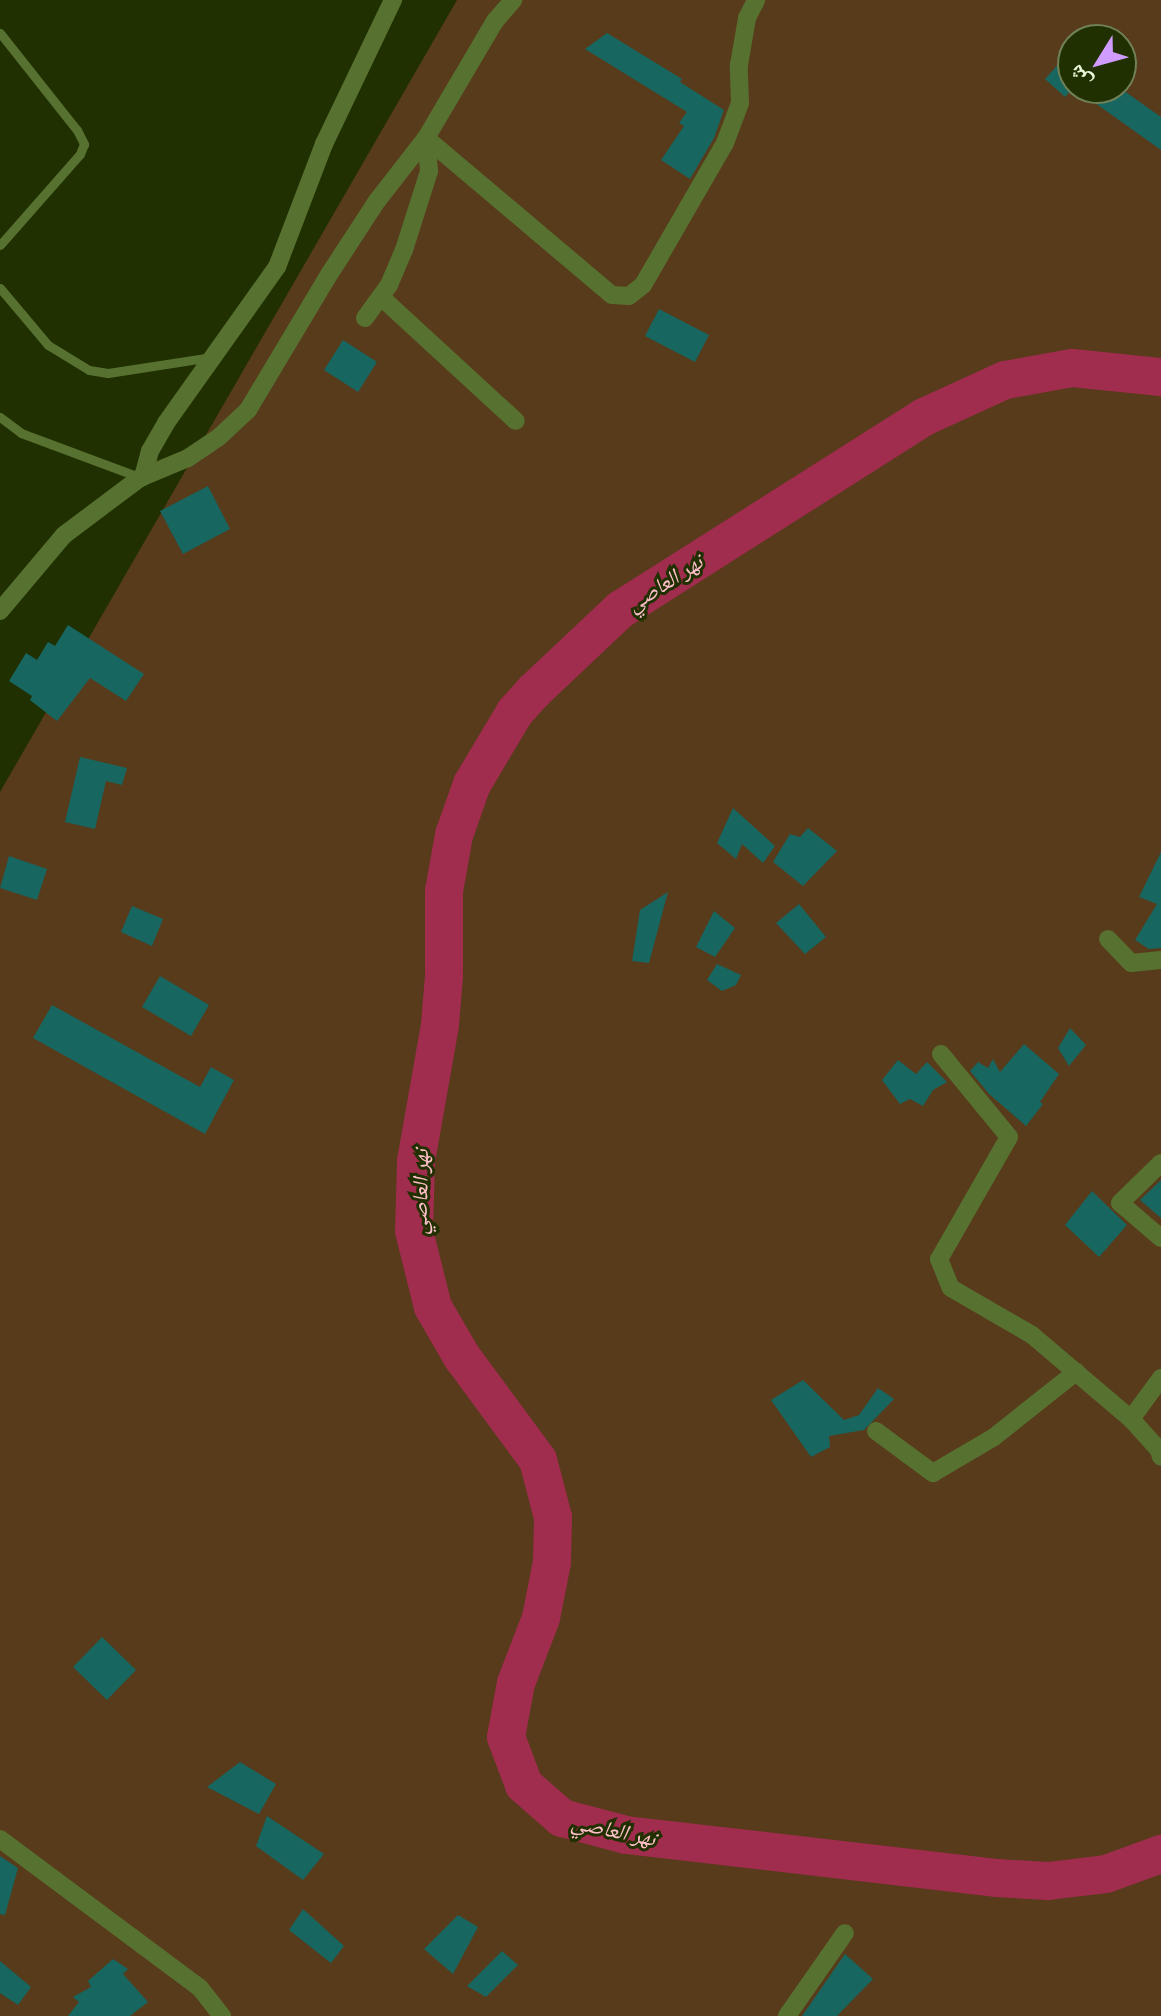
<!DOCTYPE html>
<html>
<head>
<meta charset="utf-8">
<style>
	body { margin:0 }
	#map { position:relative; width:1161px; height:2016px; overflow:hidden; background:#203001; font-family:Ubuntu,"Noto Naskh Arabic",sans-serif }
	div>[style] { position:absolute }
	.green>* { inset:0; background:#573b1b }
	.river>* { height:38px; margin:-19px; padding:0 19px; transform-origin:19px; border-radius:19px; background:#a02c4e }
	.building>* { inset:0; background:#186660 }
	.lane>* { height:9px; margin:-4.5px; padding:0 4.5px; transform-origin:4.5px; border-radius:4.5px; background:#577131 }
	.street>* { height:18px; margin:-9px; padding:0 9px; transform-origin:9px; border-radius:9px; background:#577131 }
	span { translate:-50% -50%; white-space:nowrap; text-align:center; line-height:1.15; -webkit-text-stroke:6px #203001; paint-order:stroke }
	.water-label { font-size:22px; color:#ffc0cb; font-style:italic }
	.north { position:absolute; left:1057px; top:24px; width:80px; height:80px; box-sizing:border-box; background:#203001; border:2px solid #708057; border-radius:50%; rotate:233deg; font-size:22px; font-weight:700; line-height:32px; text-align:center; color:#e8f7d7 }
	.north::after { content:''; display:block; margin:auto; width:28px; height:36px; background:#d09dfe; clip-path:polygon(50% 0,100% 100%,50% 72%,0 100%) }
</style>
</head>
<body>
<div id="map">
	<div class="green">
		<i style="clip-path:polygon(evenodd,457px 0,1161px 0,1161px 2016px,0 2016px,0 792px,457px 0,1073px 40px,1121px 40px,1121px 88px,1073px 88px,1073px 40px)"></i>
	</div>
	<div class="river">
		<i style="left:1161px;top:377px;width:89px;rotate:-174.2deg"></i>
		<i style="left:1072px;top:368px;width:68px;rotate:169.8deg"></i>
		<i style="left:1005px;top:380px;width:89px;rotate:155.4deg"></i>
		<i style="left:924px;top:417px;width:359px;rotate:147.6deg"></i>
		<i style="left:621px;top:609px;width:120px;rotate:136.7deg"></i>
		<i style="left:534px;top:691px;width:28px;rotate:132deg"></i>
		<i style="left:515px;top:712px;width:84px;rotate:120.8deg"></i>
		<i style="left:472px;top:784px;width:54px;rotate:109.4deg"></i>
		<i style="left:454px;top:835px;width:57px;rotate:100.1deg"></i>
		<i style="left:444px;top:891px;width:85px;rotate:90deg"></i>
		<i style="left:444px;top:976px;width:49px;rotate:94.7deg"></i>
		<i style="left:440px;top:1025px;width:138px;rotate:100deg"></i>
		<i style="left:416px;top:1161px;width:70px;rotate:91.6deg"></i>
		<i style="left:414px;top:1231px;width:78px;rotate:76deg"></i>
		<i style="left:433px;top:1307px;width:58px;rotate:59.9deg"></i>
		<i style="left:462px;top:1357px;width:128px;rotate:53.6deg"></i>
		<i style="left:538px;top:1460px;width:59px;rotate:75.3deg"></i>
		<i style="left:553px;top:1517px;width:45px;rotate:91.3deg"></i>
		<i style="left:552px;top:1562px;width:57px;rotate:101.1deg"></i>
		<i style="left:541px;top:1618px;width:70px;rotate:111deg"></i>
		<i style="left:516px;top:1683px;width:55px;rotate:100.5deg"></i>
		<i style="left:506px;top:1737px;width:51px;rotate:69.4deg"></i>
		<i style="left:524px;top:1785px;width:50px;rotate:41deg"></i>
		<i style="left:562px;top:1818px;width:66px;rotate:14.9deg"></i>
		<i style="left:626px;top:1835px;width:372px;rotate:6.6deg"></i>
		<i style="left:996px;top:1878px;width:52px;rotate:3.3deg"></i>
		<i style="left:1048px;top:1881px;width:58px;rotate:-6.9deg"></i>
		<i style="left:1106px;top:1874px;width:59px;rotate:-20deg"></i>
	</div>
	<div class="building">
		<i style="clip-path:polygon(607px 33px,682px 79px,680px 82px,724px 110px,714px 138px,690px 179px,661px 160px,684px 126px,679px 123px,687px 112px,585px 49px)"></i>
		<i style="clip-path:polygon(1073px 48px,1073px 88px,1065px 97px,1045px 79px)"></i>
		<i style="clip-path:polygon(1074px 88px,1120px 88px,1161px 117px,1161px 150px)"></i>
		<i style="clip-path:polygon(659px 309px,709px 335px,695px 362px,645px 336px)"></i>
		<i style="clip-path:polygon(343px 340px,377px 362px,358px 392px,324px 370px)"></i>
		<i style="clip-path:polygon(208px 486px,230px 529px,183px 554px,160px 511px)"></i>
		<i style="clip-path:polygon(68px 625px,144px 674px,126px 701px,90px 678px,57px 721px,30px 700px,32px 696px,9px 681px,26px 653px,37px 660px,48px 642px,55px 646px)"></i>
		<i style="clip-path:polygon(80px 757px,127px 768px,122px 785px,106px 781px,95px 829px,65px 822px)"></i>
		<i style="clip-path:polygon(733px 808px,775px 846px,763px 863px,742px 844px,736px 859px,717px 843px)"></i>
		<i style="clip-path:polygon(808px 828px,837px 851px,803px 886px,773px 862px,790px 834px,800px 837px)"></i>
		<i style="clip-path:polygon(1161px 852px,1161px 948px,1149px 949px,1135px 940px,1157px 904px,1139px 897px)"></i>
		<i style="clip-path:polygon(9px 856px,47px 869px,37px 900px,0 888px)"></i>
		<i style="clip-path:polygon(668px 892px,649px 963px,632px 961px,640px 910px)"></i>
		<i style="clip-path:polygon(799px 904px,826px 937px,805px 954px,776px 923px)"></i>
		<i style="clip-path:polygon(132px 906px,163px 919px,152px 946px,121px 932px)"></i>
		<i style="clip-path:polygon(714px 911px,735px 928px,715px 957px,696px 947px)"></i>
		<i style="clip-path:polygon(717px 964px,741px 975px,736px 985px,722px 991px,707px 980px)"></i>
		<i style="clip-path:polygon(160px 976px,209px 1005px,191px 1036px,142px 1007px)"></i>
		<i style="clip-path:polygon(52px 1005px,200px 1087px,211px 1067px,234px 1080px,205px 1134px,33px 1038px)"></i>
		<i style="clip-path:polygon(1070px 1028px,1086px 1045px,1069px 1066px,1058px 1048px)"></i>
		<i style="clip-path:polygon(1024px 1044px,1059px 1074px,1040px 1102px,1043px 1104px,1026px 1126px,989px 1094px,970px 1071px,978px 1062px,988px 1068px,993px 1059px,1000px 1072px)"></i>
		<i style="clip-path:polygon(898px 1060px,916px 1074px,927px 1062px,947px 1082px,933px 1090px,923px 1106px,910px 1099px,900px 1104px,882px 1080px)"></i>
		<i style="clip-path:polygon(1161px 1180px,1161px 1218px,1140px 1200px)"></i>
		<i style="clip-path:polygon(1092px 1191px,1127px 1225px,1099px 1257px,1065px 1225px)"></i>
		<i style="clip-path:polygon(803px 1380px,844px 1420px,859px 1415px,878px 1388px,894px 1399px,864px 1430px,829px 1436px,830px 1447px,811px 1457px,771px 1400px)"></i>
		<i style="clip-path:polygon(102px 1637px,136px 1670px,107px 1700px,73px 1667px)"></i>
		<i style="clip-path:polygon(240px 1762px,276px 1784px,259px 1814px,207px 1787px)"></i>
		<i style="clip-path:polygon(267px 1816px,324px 1854px,303px 1880px,256px 1846px)"></i>
		<i style="clip-path:polygon(0 1856px,18px 1868px,5px 1915px,0 1914px)"></i>
		<i style="clip-path:polygon(303px 1909px,344px 1946px,331px 1963px,289px 1930px)"></i>
		<i style="clip-path:polygon(458px 1915px,478px 1927px,453px 1974px,424px 1949px)"></i>
		<i style="clip-path:polygon(502px 1951px,518px 1965px,486px 1997px,467px 1986px)"></i>
		<i style="clip-path:polygon(845px 1954px,873px 1979px,837px 2016px,802px 2016px)"></i>
		<i style="clip-path:polygon(113px 1959px,128px 1969px,123px 1974px,148px 2002px,130px 2016px,68px 2016px,79px 2002px,73px 1997px,91px 1987px,88px 1981px)"></i>
		<i style="clip-path:polygon(0 1961px,31px 1987px,18px 2005px,0 1993px)"></i>
	</div>
	<div class="lane">
		<i style="left:0;top:33px;width:124px;rotate:51.6deg"></i>
		<i style="left:77px;top:130px;width:16px;rotate:63deg"></i>
		<i style="left:84px;top:144px;width:11px;rotate:112deg"></i>
		<i style="left:80px;top:154px;width:121px;rotate:131.3deg"></i>
		<i style="left:0;top:288px;width:75px;rotate:49.9deg"></i>
		<i style="left:48px;top:345px;width:48px;rotate:31.4deg"></i>
		<i style="left:89px;top:370px;width:19px;rotate:9deg"></i>
		<i style="left:108px;top:373px;width:104px;rotate:-8.8deg"></i>
		<i style="left:0;top:417px;width:26px;rotate:37deg"></i>
		<i style="left:21px;top:433px;width:126px;rotate:20.4deg"></i>
	</div>
	<div class="street">
		<i style="left:426px;top:138px;width:243px;rotate:40.2deg"></i>
		<i style="left:612px;top:295px;width:17px;rotate:3deg"></i>
		<i style="left:629px;top:296px;width:18px;rotate:-38deg"></i>
		<i style="left:643px;top:285px;width:164px;rotate:-60deg"></i>
		<i style="left:725px;top:143px;width:43px;rotate:-69.4deg"></i>
		<i style="left:740px;top:103px;width:38px;rotate:-92deg"></i>
		<i style="left:739px;top:65px;width:48px;rotate:-80.3deg"></i>
		<i style="left:747px;top:18px;width:20px;rotate:-63deg"></i>
		<i style="left:381px;top:297px;width:183px;rotate:42.6deg"></i>
		<i style="left:365px;top:318px;width:41px;rotate:-54deg"></i>
		<i style="left:389px;top:285px;width:38px;rotate:-67deg"></i>
		<i style="left:404px;top:250px;width:83px;rotate:-72.4deg"></i>
		<i style="left:429px;top:171px;width:33px;rotate:-95deg"></i>
		<i style="left:143px;top:477px;width:27px;rotate:-75deg"></i>
		<i style="left:150px;top:451px;width:32px;rotate:-60deg"></i>
		<i style="left:166px;top:423px;width:191px;rotate:-54.6deg"></i>
		<i style="left:277px;top:267px;width:132px;rotate:-69.1deg"></i>
		<i style="left:324px;top:144px;width:160px;rotate:-64.4deg"></i>
		<i style="left:0;top:611px;width:99px;rotate:-49.9deg"></i>
		<i style="left:64px;top:535px;width:95px;rotate:-36.9deg"></i>
		<i style="left:140px;top:478px;width:52px;rotate:-22.6deg"></i>
		<i style="left:188px;top:458px;width:36px;rotate:-34deg"></i>
		<i style="left:218px;top:438px;width:41px;rotate:-43deg"></i>
		<i style="left:248px;top:410px;width:160px;rotate:-59.1deg"></i>
		<i style="left:330px;top:273px;width:86px;rotate:-56.9deg"></i>
		<i style="left:377px;top:201px;width:80px;rotate:-52.1deg"></i>
		<i style="left:426px;top:138px;width:136px;rotate:-59.5deg"></i>
		<i style="left:495px;top:21px;width:28px;rotate:-49deg"></i>
		<i style="left:1108px;top:939px;width:33px;rotate:46deg"></i>
		<i style="left:1131px;top:963px;width:30px;rotate:-6deg"></i>
		<i style="left:941px;top:1054px;width:107px;rotate:50.7deg"></i>
		<i style="left:1009px;top:1137px;width:141px;rotate:119.8deg"></i>
		<i style="left:939px;top:1259px;width:31px;rotate:68deg"></i>
		<i style="left:951px;top:1288px;width:94px;rotate:30.1deg"></i>
		<i style="left:1032px;top:1335px;width:130px;rotate:40.3deg"></i>
		<i style="left:1161px;top:1163px;width:57px;rotate:135.7deg"></i>
		<i style="left:1120px;top:1203px;width:54px;rotate:40.5deg"></i>
		<i style="left:1161px;top:1378px;width:51px;rotate:126.2deg"></i>
		<i style="left:1131px;top:1419px;width:42px;rotate:47.9deg"></i>
		<i style="left:1159px;top:1450px;width:7px;rotate:74deg"></i>
		<i style="left:876px;top:1431px;width:71px;rotate:36.4deg"></i>
		<i style="left:933px;top:1473px;width:71px;rotate:-30.5deg"></i>
		<i style="left:994px;top:1437px;width:105px;rotate:-38.4deg"></i>
		<i style="left:0;top:1839px;width:249px;rotate:36.7deg"></i>
		<i style="left:200px;top:1988px;width:36px;rotate:52deg"></i>
		<i style="left:787px;top:2016px;width:101px;rotate:-55.1deg"></i>
	</div>
	<div class="water-label">
		<span style="left:664px;top:582px;rotate:-33deg">نهر العاصي</span>
		<span style="left:419px;top:1192px;rotate:-89deg">نهر العاصي</span>
		<span style="left:614px;top:1829px;rotate:12deg">نهر العاصي</span>
	</div>
	<div class="north">ش</div>
</div>
</body>
</html>
